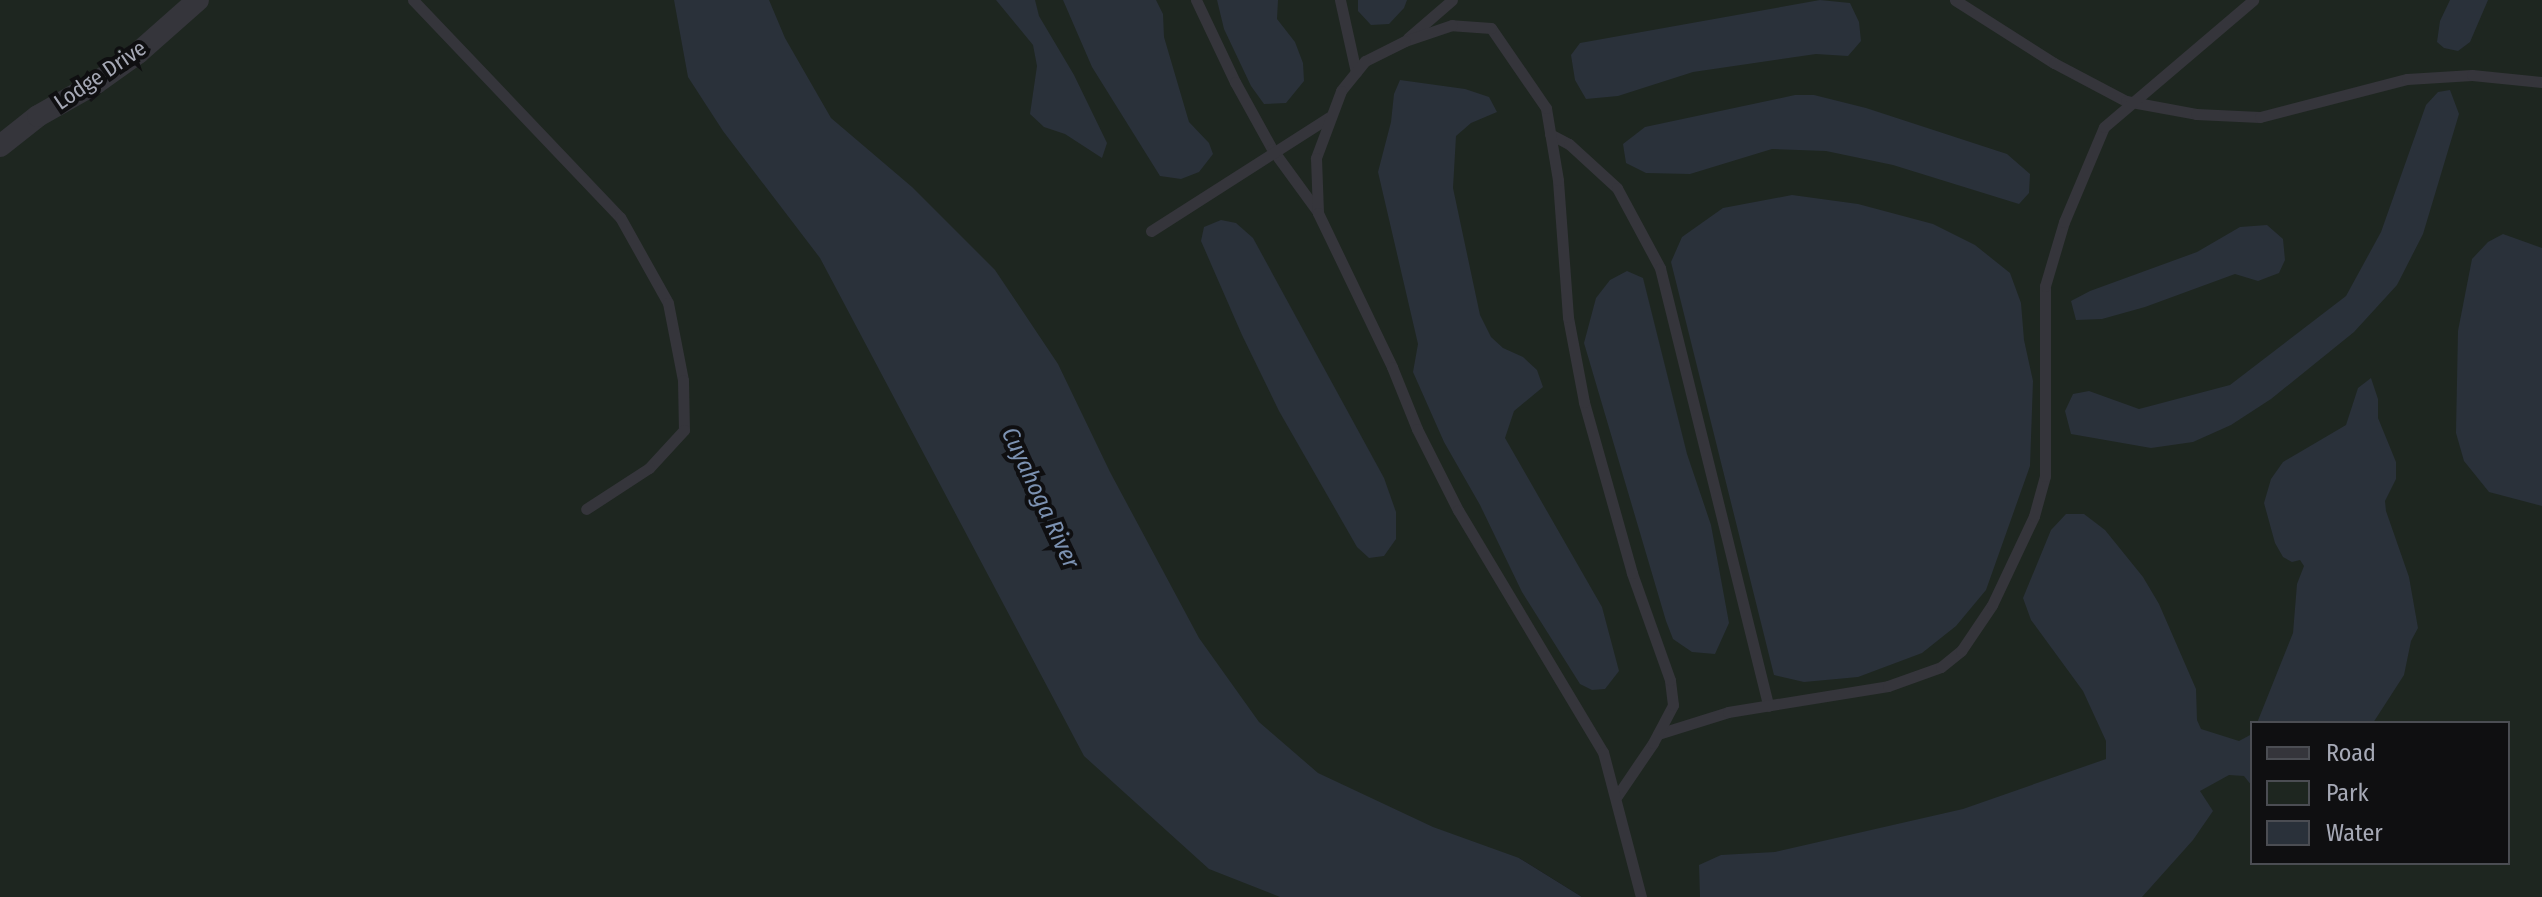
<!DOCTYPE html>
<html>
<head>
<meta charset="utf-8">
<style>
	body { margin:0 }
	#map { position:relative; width:2542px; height:897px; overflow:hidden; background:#141416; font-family:"Fira Sans Condensed",sans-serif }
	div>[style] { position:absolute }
	.green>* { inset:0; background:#1e2620 }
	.water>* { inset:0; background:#2a313a }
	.service>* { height:11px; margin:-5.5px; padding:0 5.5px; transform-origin:5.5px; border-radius:5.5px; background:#35353b }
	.minor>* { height:22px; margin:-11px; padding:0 11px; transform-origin:11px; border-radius:11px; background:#35353b }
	span { translate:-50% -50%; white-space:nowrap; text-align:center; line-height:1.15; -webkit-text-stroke:8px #0f0f11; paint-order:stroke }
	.street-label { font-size:22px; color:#a6a9b6 }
	.water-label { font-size:24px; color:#7c92b2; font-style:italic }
	.legend { position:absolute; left:2250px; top:721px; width:260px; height:144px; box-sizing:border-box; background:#0f0f11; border:2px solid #4b4d53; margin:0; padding:10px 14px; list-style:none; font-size:24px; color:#a6a9b6 }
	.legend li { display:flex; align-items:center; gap:16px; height:40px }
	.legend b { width:40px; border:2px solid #4b4d53 }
</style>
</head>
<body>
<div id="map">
	<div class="green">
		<i style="clip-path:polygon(evenodd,0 0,184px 0,79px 89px,91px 102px,207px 0,2542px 0,2542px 897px,1582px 897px,1519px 858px,1417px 897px,0 897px,0 0,2252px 723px,2508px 723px,2508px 863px,2252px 863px,2252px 723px)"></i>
	</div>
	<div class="water">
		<i style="clip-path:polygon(674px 0,769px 0,785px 38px,831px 118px,912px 187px,995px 270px,1058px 364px,1110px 472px,1199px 638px,1259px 722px,1318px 773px,1433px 827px,1519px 858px,1582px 897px,1280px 897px,1209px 869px,1084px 756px,820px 258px,723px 131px,688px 77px)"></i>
		<i style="clip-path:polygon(996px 0,1035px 0,1039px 16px,1074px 75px,1107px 143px,1102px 158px,1065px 134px,1044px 127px,1030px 114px,1037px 66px,1033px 45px)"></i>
		<i style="clip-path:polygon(1063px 0,1156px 0,1163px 14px,1164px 37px,1189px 122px,1209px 143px,1213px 154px,1199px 172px,1181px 179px,1160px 176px,1092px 67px)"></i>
		<i style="clip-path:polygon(1217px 0,1278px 0,1277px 19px,1295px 42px,1303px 63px,1304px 81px,1286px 103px,1264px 104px,1251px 86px,1224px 29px)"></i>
		<i style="clip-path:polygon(1358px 0,1407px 0,1404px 8px,1389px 24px,1371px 25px,1358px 11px)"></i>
		<i style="clip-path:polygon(1820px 0,1850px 3px,1859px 22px,1861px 41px,1848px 56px,1816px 54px,1693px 72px,1618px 96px,1586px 99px,1575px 80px,1571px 55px,1580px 43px)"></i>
		<i style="clip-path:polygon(2450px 0,2488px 0,2470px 42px,2458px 51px,2444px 48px,2437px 42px,2440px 21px)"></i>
		<i style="clip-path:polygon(1400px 80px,1465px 89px,1489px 97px,1497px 112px,1471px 123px,1456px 136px,1453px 188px,1480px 315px,1491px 337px,1503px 348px,1523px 357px,1537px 370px,1543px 387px,1514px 411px,1505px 438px,1602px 607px,1619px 671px,1605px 689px,1592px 690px,1580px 684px,1522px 592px,1480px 505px,1444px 442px,1413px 372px,1418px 344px,1378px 172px,1391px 122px,1394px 94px)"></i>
		<i style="clip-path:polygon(2450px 90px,2459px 114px,2423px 234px,2397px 285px,2354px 332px,2271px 399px,2231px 425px,2193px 442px,2151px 448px,2071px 434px,2065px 411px,2073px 394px,2089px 391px,2139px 409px,2230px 385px,2346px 296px,2381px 232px,2426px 105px,2438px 92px)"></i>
		<i style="clip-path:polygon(1795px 95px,1814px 95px,1866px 108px,2007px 154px,2030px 174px,2029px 193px,2019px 204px,1893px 165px,1826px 151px,1772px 149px,1690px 174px,1646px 173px,1626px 163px,1623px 144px,1645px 127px)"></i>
		<i style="clip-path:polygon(1792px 195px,1858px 204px,1933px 224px,1975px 245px,2010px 273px,2021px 303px,2024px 340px,2033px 381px,2030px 466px,1986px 590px,1956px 626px,1922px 653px,1858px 677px,1804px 682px,1774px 675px,1671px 262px,1682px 237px,1723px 208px)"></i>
		<i style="clip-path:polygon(1221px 220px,1236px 223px,1253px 238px,1384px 478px,1396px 512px,1396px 539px,1384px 556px,1369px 558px,1357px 547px,1279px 411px,1242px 335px,1201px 241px,1204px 227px)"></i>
		<i style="clip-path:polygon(2267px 225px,2283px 239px,2285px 260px,2279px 273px,2258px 281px,2235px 274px,2145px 307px,2102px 319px,2076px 320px,2071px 301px,2090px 291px,2197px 252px,2240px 227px)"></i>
		<i style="clip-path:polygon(2503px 234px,2542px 248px,2542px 506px,2489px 492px,2464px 461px,2456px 433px,2458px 331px,2472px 259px,2488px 242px)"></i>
		<i style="clip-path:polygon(1627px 271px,1643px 278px,1687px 454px,1711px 525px,1729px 623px,1715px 654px,1692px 652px,1673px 639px,1666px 621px,1584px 343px,1596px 298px,1610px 280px)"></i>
		<i style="clip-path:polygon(2371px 378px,2378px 399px,2378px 418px,2396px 462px,2396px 479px,2385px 501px,2386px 511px,2409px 577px,2418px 628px,2411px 641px,2404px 675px,2373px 723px,2257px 723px,2293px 633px,2297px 584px,2304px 566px,2300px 560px,2292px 562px,2283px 557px,2275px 543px,2264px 503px,2271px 479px,2283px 462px,2346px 425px,2358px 388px)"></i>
		<i style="clip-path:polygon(2066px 514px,2084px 514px,2105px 530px,2143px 577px,2159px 604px,2196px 689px,2197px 720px,2201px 729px,2239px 741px,2252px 734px,2252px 786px,2244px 776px,2229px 775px,2200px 791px,2213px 811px,2193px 840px,2142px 897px,1700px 897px,1699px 865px,1721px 855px,1775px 852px,1963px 809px,2106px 759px,2106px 741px,2083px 691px,2031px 620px,2023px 598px,2051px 530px)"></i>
	</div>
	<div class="service">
		<i style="left:413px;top:0;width:300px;rotate:46.4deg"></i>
		<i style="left:620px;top:217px;width:98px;rotate:60.8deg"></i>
		<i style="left:668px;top:303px;width:78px;rotate:79deg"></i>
		<i style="left:683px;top:380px;width:50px;rotate:88.9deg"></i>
		<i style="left:684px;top:430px;width:52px;rotate:132.6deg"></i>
		<i style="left:649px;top:468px;width:75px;rotate:146.9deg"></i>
		<i style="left:1196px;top:0;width:91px;rotate:64.6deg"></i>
		<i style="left:1235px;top:82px;width:77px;rotate:61.1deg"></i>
		<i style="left:1272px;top:149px;width:78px;rotate:53.9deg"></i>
		<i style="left:1340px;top:0;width:74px;rotate:77.5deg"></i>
		<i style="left:1955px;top:0;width:117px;rotate:32.5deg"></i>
		<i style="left:2054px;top:63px;width:81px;rotate:27.8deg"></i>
		<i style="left:2126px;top:101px;width:71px;rotate:10.5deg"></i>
		<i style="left:2196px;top:114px;width:64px;rotate:2.7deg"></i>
		<i style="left:2260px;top:117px;width:152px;rotate:-14.5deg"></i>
		<i style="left:2407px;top:79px;width:65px;rotate:-3.5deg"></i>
		<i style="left:2472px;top:75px;width:70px;rotate:5.7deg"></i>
		<i style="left:1408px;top:38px;width:58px;rotate:-40.8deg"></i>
		<i style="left:1550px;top:134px;width:21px;rotate:28deg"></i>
		<i style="left:1569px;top:144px;width:65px;rotate:42.5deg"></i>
		<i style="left:1617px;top:188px;width:91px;rotate:61.7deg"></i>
		<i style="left:1660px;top:268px;width:451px;rotate:76.1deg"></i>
		<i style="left:1151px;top:231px;width:211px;rotate:-32.6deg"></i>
		<i style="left:1658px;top:734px;width:73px;rotate:-17.4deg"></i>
		<i style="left:1728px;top:712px;width:162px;rotate:-9.2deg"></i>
		<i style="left:1888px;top:686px;width:56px;rotate:-19.7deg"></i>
		<i style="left:1941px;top:667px;width:26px;rotate:-39deg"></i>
		<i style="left:1961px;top:651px;width:55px;rotate:-56deg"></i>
		<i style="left:1992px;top:605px;width:98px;rotate:-64.7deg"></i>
		<i style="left:2034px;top:516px;width:41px;rotate:-74.6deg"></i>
		<i style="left:2045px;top:476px;width:190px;rotate:-90deg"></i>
		<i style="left:2045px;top:286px;width:67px;rotate:-73.5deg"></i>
		<i style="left:2064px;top:222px;width:103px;rotate:-67.2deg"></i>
		<i style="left:2104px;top:127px;width:196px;rotate:-40.4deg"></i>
		<i style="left:1617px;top:796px;width:64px;rotate:-55.8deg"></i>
		<i style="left:1653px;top:743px;width:43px;rotate:-62.2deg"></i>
		<i style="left:1673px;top:705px;width:25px;rotate:-97deg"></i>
		<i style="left:1670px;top:680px;width:114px;rotate:-109.6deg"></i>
		<i style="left:1632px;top:573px;width:178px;rotate:-105.7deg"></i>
		<i style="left:1584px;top:402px;width:86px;rotate:-100.7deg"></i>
		<i style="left:1568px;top:317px;width:137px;rotate:-94.2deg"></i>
		<i style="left:1558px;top:180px;width:73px;rotate:-99.5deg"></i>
		<i style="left:1546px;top:108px;width:97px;rotate:-124.5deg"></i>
		<i style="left:1491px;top:28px;width:39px;rotate:-176deg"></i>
		<i style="left:1452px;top:25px;width:50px;rotate:161.2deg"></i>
		<i style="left:1405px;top:41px;width:45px;rotate:153.4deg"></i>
		<i style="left:1365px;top:61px;width:38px;rotate:129deg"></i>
		<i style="left:1341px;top:91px;width:72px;rotate:110.5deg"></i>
		<i style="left:1316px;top:158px;width:55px;rotate:87.9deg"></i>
		<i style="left:1318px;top:213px;width:171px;rotate:64.3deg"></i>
		<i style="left:1392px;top:367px;width:67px;rotate:68deg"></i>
		<i style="left:1417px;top:429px;width:91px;rotate:63.2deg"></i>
		<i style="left:1458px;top:510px;width:282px;rotate:59.1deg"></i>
		<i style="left:1603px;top:752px;width:150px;rotate:75.3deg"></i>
	</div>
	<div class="minor">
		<i style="left:0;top:146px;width:48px;rotate:-38.3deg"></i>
		<i style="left:38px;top:116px;width:67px;rotate:-29.6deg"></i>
		<i style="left:96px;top:83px;width:52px;rotate:-35.5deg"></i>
		<i style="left:138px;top:53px;width:80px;rotate:-41.5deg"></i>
	</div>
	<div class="street-label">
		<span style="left:100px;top:75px;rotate:-34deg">Lodge Drive</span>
	</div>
	<div class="water-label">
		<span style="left:1040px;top:498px;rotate:65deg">Cuyahoga River</span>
	</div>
	<ul class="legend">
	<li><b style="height:10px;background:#35353b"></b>Road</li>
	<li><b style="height:22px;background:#1e2620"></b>Park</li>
	<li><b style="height:22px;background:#2a313a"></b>Water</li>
	</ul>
</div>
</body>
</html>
